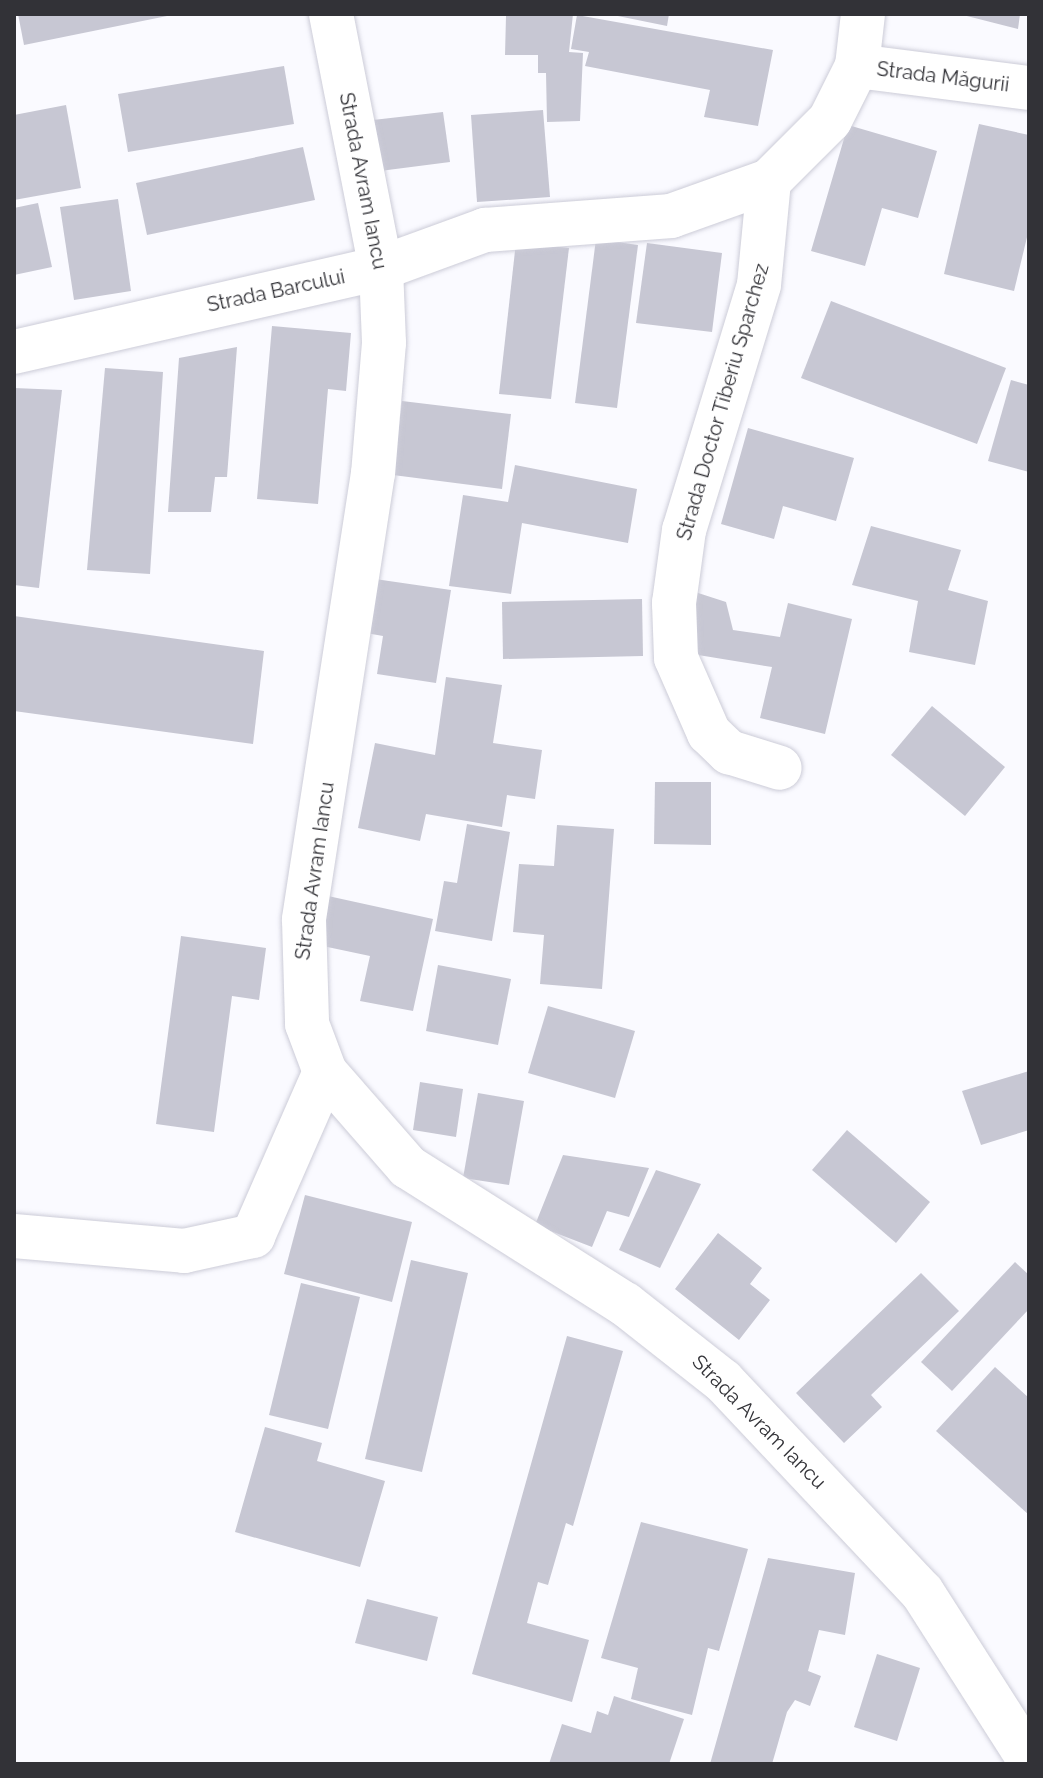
<!DOCTYPE html>
<html>
<head>
<meta charset="utf-8">
<style>
	body { margin:0 }
	#map { position:relative; width:1043px; height:1778px; overflow:hidden; background:#fafaff; font-family:Raleway,sans-serif }
	div>[style] { position:absolute }
	.building>* { inset:0; background:#c7c7d3 }
	.roads { filter:drop-shadow(0 0 2px #ccccd8) drop-shadow(0 0 2px #ccccd8) }
	.minor>* { height:44px; margin:-22px; padding:0 22px; transform-origin:22px; border-radius:22px; background:#fff }
	.major>* { height:44px; margin:-22px; padding:0 22px; transform-origin:22px; border-radius:22px; background:#fff }
	span { translate:-50% -50%; white-space:nowrap; text-align:center; line-height:1.15; -webkit-text-stroke:6px #fff; paint-order:stroke }
	.street-label { font-size:20px; color:#323237 }
	.frame { position:absolute; inset:0; border:16px solid #323237; pointer-events:none }
</style>
</head>
<body>
<div id="map">
	<div class="building">
		<i style="clip-path:polygon(18px 14px,172px 14px,172px 15px,24px 45px)"></i>
		<i style="clip-path:polygon(573px 14px,569px 52px,583px 53px,580px 121px,547px 122px,546px 73px,538px 73px,538px 55px,505px 55px,506px 16px)"></i>
		<i style="clip-path:polygon(608px 14px,669px 14px,667px 26px)"></i>
		<i style="clip-path:polygon(959px 14px,1020px 14px,1018px 29px)"></i>
		<i style="clip-path:polygon(577px 15px,773px 50px,758px 126px,704px 117px,710px 90px,585px 66px,589px 52px,571px 49px)"></i>
		<i style="clip-path:polygon(284px 66px,294px 124px,128px 152px,118px 94px)"></i>
		<i style="clip-path:polygon(66px 105px,81px 188px,14px 200px,14px 115px)"></i>
		<i style="clip-path:polygon(543px 110px,550px 197px,477px 202px,471px 115px)"></i>
		<i style="clip-path:polygon(443px 112px,450px 162px,380px 171px,373px 120px)"></i>
		<i style="clip-path:polygon(979px 124px,1029px 135px,1029px 229px,1014px 291px,944px 274px)"></i>
		<i style="clip-path:polygon(848px 125px,937px 151px,918px 218px,882px 208px,865px 266px,811px 251px)"></i>
		<i style="clip-path:polygon(303px 147px,315px 200px,147px 235px,136px 183px)"></i>
		<i style="clip-path:polygon(118px 199px,131px 291px,74px 300px,60px 207px)"></i>
		<i style="clip-path:polygon(38px 203px,52px 267px,14px 275px,14px 208px)"></i>
		<i style="clip-path:polygon(596px 239px,638px 245px,617px 408px,575px 403px)"></i>
		<i style="clip-path:polygon(516px 242px,569px 248px,551px 399px,499px 394px)"></i>
		<i style="clip-path:polygon(647px 243px,722px 253px,712px 332px,636px 323px)"></i>
		<i style="clip-path:polygon(831px 301px,1006px 368px,977px 444px,801px 378px)"></i>
		<i style="clip-path:polygon(272px 326px,351px 333px,346px 391px,328px 389px,318px 504px,257px 499px)"></i>
		<i style="clip-path:polygon(237px 347px,227px 477px,215px 477px,211px 512px,168px 512px,179px 358px)"></i>
		<i style="clip-path:polygon(105px 368px,163px 372px,150px 574px,87px 570px)"></i>
		<i style="clip-path:polygon(1011px 380px,1029px 385px,1029px 472px,988px 461px)"></i>
		<i style="clip-path:polygon(14px 388px,62px 390px,39px 588px,14px 585px)"></i>
		<i style="clip-path:polygon(402px 401px,511px 414px,502px 489px,393px 475px)"></i>
		<i style="clip-path:polygon(748px 428px,854px 458px,836px 521px,783px 506px,774px 539px,721px 524px)"></i>
		<i style="clip-path:polygon(515px 465px,637px 489px,628px 543px,522px 523px,511px 594px,449px 586px,463px 495px,508px 502px)"></i>
		<i style="clip-path:polygon(871px 526px,961px 550px,948px 590px,988px 601px,975px 665px,909px 652px,918px 601px,852px 585px)"></i>
		<i style="clip-path:polygon(375px 579px,451px 590px,436px 683px,377px 674px,383px 636px,366px 633px)"></i>
		<i style="clip-path:polygon(692px 591px,726px 602px,733px 630px,780px 637px,788px 603px,852px 619px,825px 734px,760px 718px,772px 667px,692px 654px)"></i>
		<i style="clip-path:polygon(642px 599px,643px 656px,503px 659px,502px 602px)"></i>
		<i style="clip-path:polygon(14px 616px,264px 651px,253px 744px,14px 711px)"></i>
		<i style="clip-path:polygon(446px 677px,502px 685px,493px 743px,542px 750px,535px 799px,507px 795px,502px 827px,426px 814px,420px 841px,358px 828px,375px 743px,435px 755px)"></i>
		<i style="clip-path:polygon(932px 706px,1005px 767px,965px 816px,891px 755px)"></i>
		<i style="clip-path:polygon(655px 782px,711px 782px,711px 845px,654px 844px)"></i>
		<i style="clip-path:polygon(467px 824px,510px 832px,492px 941px,435px 931px,444px 881px,457px 883px)"></i>
		<i style="clip-path:polygon(557px 825px,614px 829px,602px 989px,540px 984px,544px 935px,513px 932px,519px 864px,554px 866px)"></i>
		<i style="clip-path:polygon(328px 896px,433px 919px,413px 1011px,360px 1001px,370px 956px,318px 945px)"></i>
		<i style="clip-path:polygon(181px 936px,266px 948px,259px 1000px,232px 996px,214px 1132px,156px 1124px)"></i>
		<i style="clip-path:polygon(438px 965px,511px 979px,498px 1045px,426px 1031px)"></i>
		<i style="clip-path:polygon(548px 1006px,635px 1031px,615px 1098px,528px 1073px)"></i>
		<i style="clip-path:polygon(1029px 1071px,1029px 1130px,981px 1145px,962px 1091px)"></i>
		<i style="clip-path:polygon(420px 1082px,463px 1089px,456px 1137px,413px 1130px)"></i>
		<i style="clip-path:polygon(478px 1093px,524px 1101px,509px 1185px,463px 1178px)"></i>
		<i style="clip-path:polygon(847px 1130px,930px 1202px,896px 1243px,812px 1170px)"></i>
		<i style="clip-path:polygon(563px 1155px,649px 1168px,629px 1217px,607px 1211px,592px 1247px,535px 1225px)"></i>
		<i style="clip-path:polygon(656px 1170px,701px 1184px,660px 1268px,619px 1250px)"></i>
		<i style="clip-path:polygon(305px 1195px,412px 1222px,392px 1302px,284px 1274px)"></i>
		<i style="clip-path:polygon(718px 1233px,762px 1268px,750px 1284px,770px 1300px,739px 1340px,675px 1289px)"></i>
		<i style="clip-path:polygon(411px 1260px,468px 1273px,422px 1472px,365px 1459px)"></i>
		<i style="clip-path:polygon(1015px 1262px,1029px 1275px,1029px 1309px,952px 1391px,921px 1362px)"></i>
		<i style="clip-path:polygon(921px 1273px,959px 1311px,871px 1395px,882px 1407px,844px 1443px,796px 1393px)"></i>
		<i style="clip-path:polygon(301px 1283px,360px 1297px,328px 1429px,269px 1415px)"></i>
		<i style="clip-path:polygon(567px 1336px,623px 1351px,573px 1526px,566px 1523px,548px 1585px,538px 1582px,527px 1623px,589px 1640px,572px 1702px,472px 1674px)"></i>
		<i style="clip-path:polygon(995px 1367px,1029px 1398px,1029px 1515px,936px 1431px)"></i>
		<i style="clip-path:polygon(265px 1427px,322px 1443px,317px 1461px,385px 1481px,360px 1567px,235px 1532px)"></i>
		<i style="clip-path:polygon(641px 1522px,748px 1549px,719px 1651px,708px 1648px,692px 1715px,631px 1699px,638px 1668px,601px 1658px)"></i>
		<i style="clip-path:polygon(768px 1558px,855px 1573px,845px 1635px,819px 1630px,808px 1671px,821px 1676px,810px 1706px,795px 1700px,787px 1712px,772px 1764px,710px 1764px)"></i>
		<i style="clip-path:polygon(367px 1599px,438px 1617px,427px 1661px,355px 1643px)"></i>
		<i style="clip-path:polygon(877px 1654px,920px 1668px,897px 1741px,854px 1727px)"></i>
		<i style="clip-path:polygon(614px 1696px,684px 1719px,669px 1764px,549px 1764px,562px 1724px,591px 1733px,597px 1711px,608px 1715px)"></i>
	</div>
	<div class="roads">
		<div class="minor">
			<i style="left:857px;top:66px;width:173px;rotate:7.3deg"></i>
			<i style="left:769px;top:181px;width:104px;rotate:95.5deg"></i>
			<i style="left:759px;top:285px;width:256px;rotate:107deg"></i>
			<i style="left:684px;top:530px;width:74px;rotate:97.8deg"></i>
			<i style="left:674px;top:603px;width:55px;rotate:87.9deg"></i>
			<i style="left:676px;top:658px;width:82px;rotate:66.3deg"></i>
			<i style="left:709px;top:733px;width:28px;rotate:44deg"></i>
			<i style="left:729px;top:752px;width:53px;rotate:17.4deg"></i>
			<i style="left:14px;top:352px;width:376px;rotate:-12.9deg"></i>
			<i style="left:14px;top:1236px;width:171px;rotate:5deg"></i>
			<i style="left:184px;top:1251px;width:71px;rotate:-12.3deg"></i>
			<i style="left:253px;top:1236px;width:179px;rotate:-66.3deg"></i>
		</div>
		<div class="major">
			<i style="left:331px;top:14px;width:259px;rotate:78.9deg"></i>
			<i style="left:381px;top:268px;width:75px;rotate:87.7deg"></i>
			<i style="left:384px;top:343px;width:130px;rotate:94.8deg"></i>
			<i style="left:373px;top:473px;width:452px;rotate:98.8deg"></i>
			<i style="left:304px;top:920px;width:104px;rotate:88.3deg"></i>
			<i style="left:307px;top:1024px;width:51px;rotate:69.4deg"></i>
			<i style="left:325px;top:1072px;width:126px;rotate:48.9deg"></i>
			<i style="left:408px;top:1167px;width:257px;rotate:32.3deg"></i>
			<i style="left:625px;top:1304px;width:125px;rotate:38.2deg"></i>
			<i style="left:723px;top:1381px;width:290px;rotate:46.7deg"></i>
			<i style="left:922px;top:1592px;width:198px;rotate:57.4deg"></i>
			<i style="left:381px;top:268px;width:111px;rotate:-20.1deg"></i>
			<i style="left:485px;top:230px;width:187px;rotate:-4.3deg"></i>
			<i style="left:671px;top:216px;width:104px;rotate:-19.7deg"></i>
			<i style="left:769px;top:181px;width:86px;rotate:-45deg"></i>
			<i style="left:830px;top:120px;width:60px;rotate:-63.4deg"></i>
			<i style="left:857px;top:66px;width:52px;rotate:-83.4deg"></i>
		</div>
	</div>
	<div class="street-label">
		<span style="left:943px;top:77px;rotate:7deg">Strada Măgurii</span>
		<span style="left:363px;top:181px;rotate:79deg">Strada Avram Iancu</span>
		<span style="left:276px;top:291px;rotate:-12deg">Strada Barcului</span>
		<span style="left:723px;top:402px;rotate:-74deg">Strada Doctor Tiberiu Sparchez</span>
		<span style="left:315px;top:871px;rotate:-82deg">Strada Avram Iancu</span>
		<span style="left:759px;top:1422px;rotate:45deg">Strada Avram Iancu</span>
	</div>
	<div class="frame"></div>
</div>
</body>
</html>
